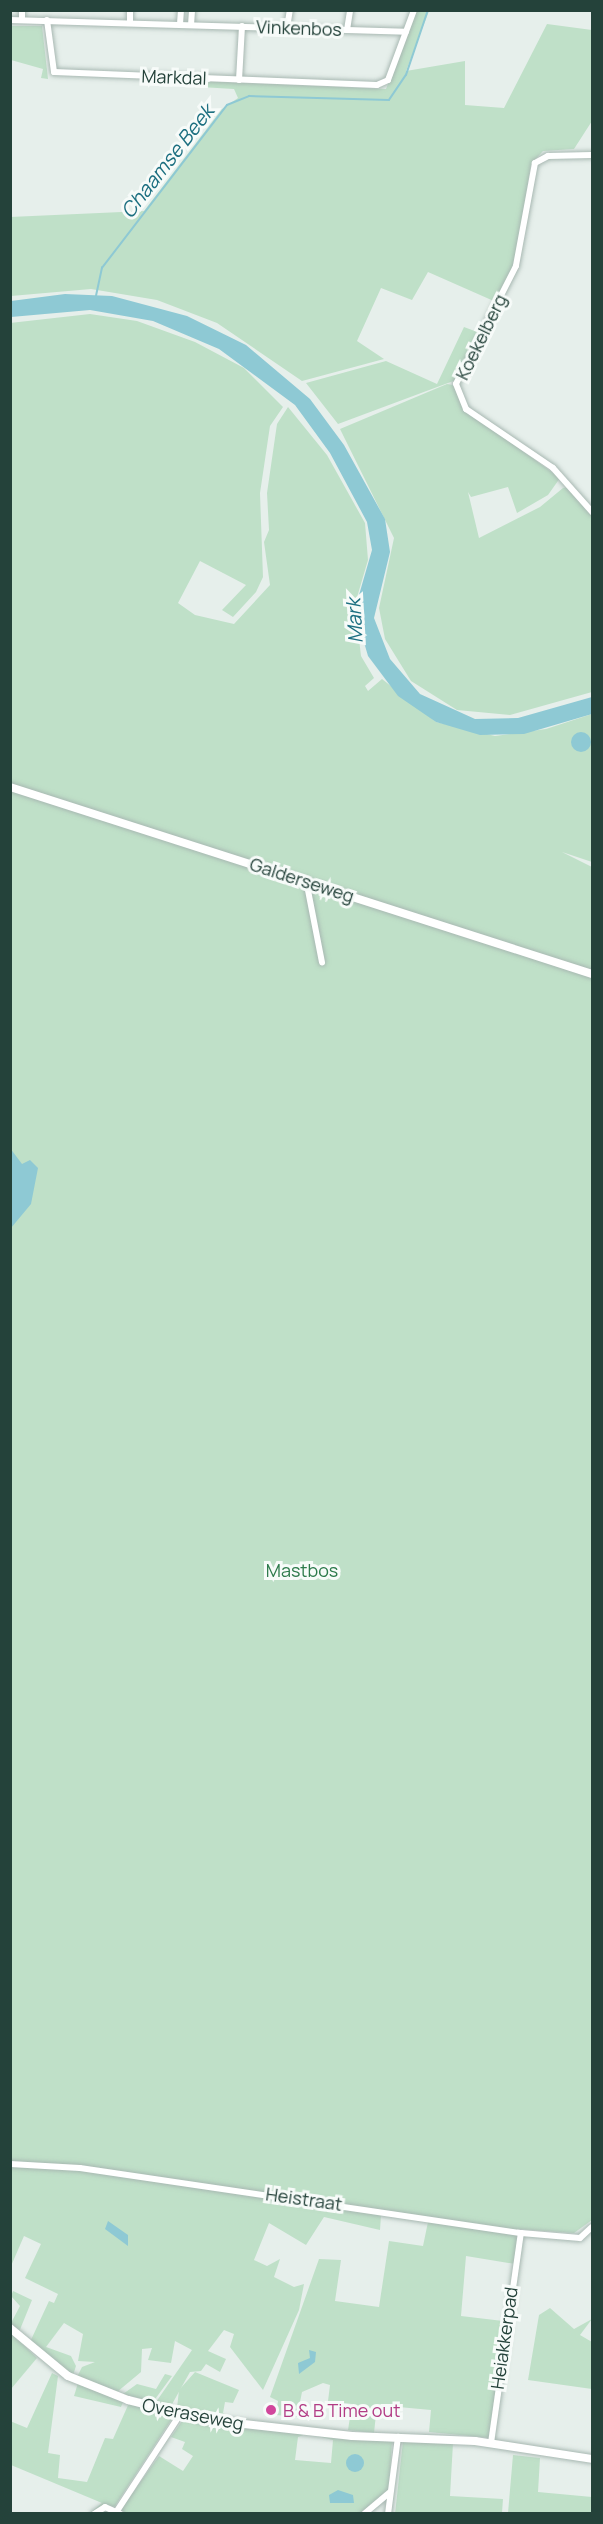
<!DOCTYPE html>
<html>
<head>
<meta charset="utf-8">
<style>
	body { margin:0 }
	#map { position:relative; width:603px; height:2524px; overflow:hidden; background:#e6efeb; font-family:Manrope,sans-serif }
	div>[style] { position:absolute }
	.green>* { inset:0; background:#bfe0c8 }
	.water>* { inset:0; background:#8ec9d4 }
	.round { border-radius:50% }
	.stream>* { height:1.5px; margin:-0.75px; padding:0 0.75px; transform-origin:0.75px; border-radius:0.75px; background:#8ec9d4 }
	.roads { filter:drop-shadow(0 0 2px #a8b8b2) drop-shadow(0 0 2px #a8b8b2) }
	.minor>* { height:6px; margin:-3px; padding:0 3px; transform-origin:3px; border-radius:3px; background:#fff }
	.tertiary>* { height:8px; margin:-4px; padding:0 4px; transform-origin:4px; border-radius:4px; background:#fff }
	.dots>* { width:16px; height:16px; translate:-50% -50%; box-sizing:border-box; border:3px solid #f7fbf9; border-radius:50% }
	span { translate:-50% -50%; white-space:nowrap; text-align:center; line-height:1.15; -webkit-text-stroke:6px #f7fbf9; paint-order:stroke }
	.street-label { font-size:18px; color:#24423a }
	.park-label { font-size:18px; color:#2d7a4b }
	.hotel-label { font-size:18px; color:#b23c85 }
	.left { translate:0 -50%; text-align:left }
	.water-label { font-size:20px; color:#1c6f80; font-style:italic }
	.frame { position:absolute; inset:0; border:12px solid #24423a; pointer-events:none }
</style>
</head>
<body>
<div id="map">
	<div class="green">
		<i style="clip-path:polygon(416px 11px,429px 11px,406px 71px,465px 61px,465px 105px,504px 108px,547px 24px,592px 30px,592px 121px,574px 149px,543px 151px,531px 164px,516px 261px,496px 302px,428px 272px,412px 300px,381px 288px,357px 341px,384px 359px,302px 381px,217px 323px,157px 300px,91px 289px,11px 296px,10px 217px,144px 211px,222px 109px,238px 98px,234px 89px,167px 85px,175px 80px,386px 89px)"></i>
		<i style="clip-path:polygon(10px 26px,42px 26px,48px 79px,41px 78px,43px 69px,11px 60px)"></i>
		<i style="clip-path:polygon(90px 314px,137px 321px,195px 342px,244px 368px,283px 407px,270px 426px,260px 493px,263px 577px,256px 592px,233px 617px,222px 610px,246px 585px,200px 561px,178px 603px,195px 615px,234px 624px,270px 585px,264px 542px,269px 530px,267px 493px,277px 424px,288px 407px,327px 455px,365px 523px,368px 560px,355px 604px,361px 656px,374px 678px,365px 686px,368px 691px,382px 679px,436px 722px,495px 736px,546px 729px,592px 714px,592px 862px,562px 852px,592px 867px,592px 2220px,574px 2233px,518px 2229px,515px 2264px,466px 2256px,461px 2316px,503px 2321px,491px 2438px,429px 2432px,431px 2410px,377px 2405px,374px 2433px,348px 2430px,352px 2404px,328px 2401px,330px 2385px,323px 2383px,302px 2392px,297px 2417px,276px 2415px,278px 2401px,270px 2397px,319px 2259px,341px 2260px,335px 2301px,379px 2307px,389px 2241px,423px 2246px,428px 2222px,381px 2215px,380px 2230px,324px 2217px,306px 2245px,269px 2223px,254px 2260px,267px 2266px,280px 2259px,274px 2277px,294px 2287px,304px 2284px,299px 2310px,263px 2390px,230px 2347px,234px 2334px,224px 2330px,208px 2351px,226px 2359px,220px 2372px,206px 2364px,201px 2371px,190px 2372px,171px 2406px,156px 2402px,192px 2350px,175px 2341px,171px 2363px,148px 2360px,152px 2348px,142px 2349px,141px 2372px,117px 2392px,77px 2377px,82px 2367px,95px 2362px,78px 2361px,83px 2334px,64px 2323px,46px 2347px,71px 2356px,76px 2366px,73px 2375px,30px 2342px,49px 2301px,54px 2303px,58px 2294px,25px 2278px,41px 2244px,24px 2236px,11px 2266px,10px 323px)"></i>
		<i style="clip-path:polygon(464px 327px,480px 333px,456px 380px,338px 424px,306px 383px,386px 361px,437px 384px)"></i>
		<i style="clip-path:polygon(447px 384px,453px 385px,466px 410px,560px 478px,548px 495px,517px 513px,508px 487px,471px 497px,468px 492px,479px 538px,540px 507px,563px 488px,569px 487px,592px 516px,592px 692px,510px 715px,457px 710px,411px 681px,385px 639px,379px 608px,394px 538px,340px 429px)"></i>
		<i style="clip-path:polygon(13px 2291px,32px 2300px,19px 2332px,11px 2323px,20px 2306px,11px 2296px)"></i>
		<i style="clip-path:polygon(550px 2308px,574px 2329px,592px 2319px,580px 2335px,592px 2342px,592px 2389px,528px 2380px,539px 2315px)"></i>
		<i style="clip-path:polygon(11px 2333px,37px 2358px,11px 2389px)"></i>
		<i style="clip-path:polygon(195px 2372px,239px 2390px,233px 2403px,225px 2402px,223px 2413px,233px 2419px,177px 2408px,179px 2390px)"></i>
		<i style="clip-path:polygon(52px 2373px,58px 2376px,48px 2453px,60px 2455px,58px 2478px,87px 2482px,105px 2438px,113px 2439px,129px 2403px,175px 2414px,115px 2506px,90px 2513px,102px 2503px,11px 2465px,10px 2421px,27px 2428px)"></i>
		<i style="clip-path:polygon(165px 2374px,172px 2376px,153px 2402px,123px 2394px,137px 2384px,156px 2389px)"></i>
		<i style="clip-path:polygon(78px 2383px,123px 2402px,121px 2407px,74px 2396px)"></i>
		<i style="clip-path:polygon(184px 2418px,306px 2434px,298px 2437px,295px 2460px,331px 2463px,333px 2440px,313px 2435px,392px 2440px,389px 2489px,361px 2513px,126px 2514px,121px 2509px,159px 2456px,183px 2471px,193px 2456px,182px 2449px,185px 2442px,171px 2437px)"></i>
		<i style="clip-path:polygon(403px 2441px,453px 2443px,450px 2496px,503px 2499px,502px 2513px,395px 2514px)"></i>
		<i style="clip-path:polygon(513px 2455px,540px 2458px,538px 2492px,592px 2497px,592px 2513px,508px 2513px)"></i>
	</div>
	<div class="water">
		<i style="clip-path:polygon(65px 294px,112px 296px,187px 316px,246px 345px,310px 399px,344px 445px,385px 519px,390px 552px,374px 618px,390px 659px,420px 694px,475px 719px,518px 718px,592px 697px,592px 714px,524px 734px,480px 735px,436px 722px,398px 696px,368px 656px,361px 632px,359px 595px,372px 550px,367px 522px,330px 453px,295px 405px,219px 349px,153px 321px,90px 310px,11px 317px,11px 301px)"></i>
		<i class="round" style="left:571px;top:732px;width:20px;height:20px"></i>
		<i style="clip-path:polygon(10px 1148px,22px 1164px,30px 1160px,38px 1168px,31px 1204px,11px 1228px)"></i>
		<i style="clip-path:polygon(108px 2221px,128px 2235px,128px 2246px,105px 2229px)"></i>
		<i style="clip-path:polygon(309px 2350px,316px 2352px,315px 2362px,299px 2374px,298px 2363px,310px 2358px)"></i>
		<i class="round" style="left:346px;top:2454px;width:18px;height:18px"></i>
		<i style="clip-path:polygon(338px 2490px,353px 2495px,354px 2503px,330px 2503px,329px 2495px)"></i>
	</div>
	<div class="stream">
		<i style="left:96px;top:296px;width:29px;rotate:-78deg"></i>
		<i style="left:102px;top:268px;width:205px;rotate:-52.5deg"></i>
		<i style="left:227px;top:105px;width:24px;rotate:-22deg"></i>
		<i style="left:249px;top:96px;width:140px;rotate:1.6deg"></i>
		<i style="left:389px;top:100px;width:30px;rotate:-56deg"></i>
		<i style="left:406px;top:75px;width:69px;rotate:-71.3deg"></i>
	</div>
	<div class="roads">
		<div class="minor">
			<i style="left:10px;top:20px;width:396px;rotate:1.7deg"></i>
			<i style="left:22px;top:20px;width:10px;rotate:-90deg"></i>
			<i style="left:47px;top:20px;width:52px;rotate:82.3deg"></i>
			<i style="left:54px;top:72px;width:323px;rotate:2.3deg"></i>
			<i style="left:377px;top:85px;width:12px;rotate:-24deg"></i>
			<i style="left:388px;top:80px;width:75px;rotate:-69.6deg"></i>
			<i style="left:130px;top:23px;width:13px;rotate:-90deg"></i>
			<i style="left:180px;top:24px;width:14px;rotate:-86deg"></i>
			<i style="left:191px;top:25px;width:15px;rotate:-86deg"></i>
			<i style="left:287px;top:28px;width:18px;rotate:-81deg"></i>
			<i style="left:347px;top:30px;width:20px;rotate:-81deg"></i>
			<i style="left:239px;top:80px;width:54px;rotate:-86.8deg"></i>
			<i style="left:592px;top:155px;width:44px;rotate:178.7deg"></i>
			<i style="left:548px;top:156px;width:15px;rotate:152deg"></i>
			<i style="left:535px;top:163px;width:105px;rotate:100.5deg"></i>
			<i style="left:516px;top:266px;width:132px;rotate:117deg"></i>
			<i style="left:456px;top:384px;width:27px;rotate:68deg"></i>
			<i style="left:466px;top:409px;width:105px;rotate:34.1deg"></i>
			<i style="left:553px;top:468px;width:59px;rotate:48.4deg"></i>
			<i style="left:306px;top:880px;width:84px;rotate:79deg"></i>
			<i style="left:10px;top:2164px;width:70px;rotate:3.3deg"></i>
			<i style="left:80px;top:2168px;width:446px;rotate:8.4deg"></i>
			<i style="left:521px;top:2233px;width:59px;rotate:4.8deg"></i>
			<i style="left:580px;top:2238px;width:16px;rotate:-43deg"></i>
			<i style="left:491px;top:2443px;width:212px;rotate:-81.9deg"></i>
			<i style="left:94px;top:2514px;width:13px;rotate:-32deg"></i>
			<i style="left:105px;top:2507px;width:17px;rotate:24deg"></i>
			<i style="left:115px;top:2514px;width:121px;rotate:-56.8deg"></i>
			<i style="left:364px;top:2514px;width:34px;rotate:-40deg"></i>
			<i style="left:388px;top:2514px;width:78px;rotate:-82.6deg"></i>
		</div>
		<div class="tertiary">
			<i style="left:10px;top:787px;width:611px;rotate:17.81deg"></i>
			<i style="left:10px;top:2328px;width:75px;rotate:39.6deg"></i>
			<i style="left:68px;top:2376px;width:65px;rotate:21.8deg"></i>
			<i style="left:128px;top:2400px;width:82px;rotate:14deg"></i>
			<i style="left:208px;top:2420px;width:145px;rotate:6.3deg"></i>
			<i style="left:352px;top:2436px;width:123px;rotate:2.3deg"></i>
			<i style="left:475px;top:2441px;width:118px;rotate:8.7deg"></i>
		</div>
	</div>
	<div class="dots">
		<i style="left:271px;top:2410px;background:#d1479c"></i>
	</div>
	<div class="street-label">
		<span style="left:299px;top:28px;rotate:2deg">Vinkenbos</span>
		<span style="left:174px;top:77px;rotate:2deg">Markdal</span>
		<span style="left:481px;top:337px;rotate:-64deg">Koekelberg</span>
		<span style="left:302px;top:880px;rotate:18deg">Galderseweg</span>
		<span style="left:304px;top:2199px;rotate:8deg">Heistraat</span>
		<span style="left:504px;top:2338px;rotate:-82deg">Heiakkerpad</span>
		<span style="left:193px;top:2414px;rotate:11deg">Overaseweg</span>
	</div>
	<div class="park-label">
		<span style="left:302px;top:1570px">Mastbos</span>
	</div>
	<div class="hotel-label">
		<span class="left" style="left:283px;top:2410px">B &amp; B Time out</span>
	</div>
	<div class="water-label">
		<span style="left:167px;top:161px;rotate:-52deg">Chaamse Beek</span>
		<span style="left:354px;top:621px;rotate:-93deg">Mark</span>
	</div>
	<div class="frame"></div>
</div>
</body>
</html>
